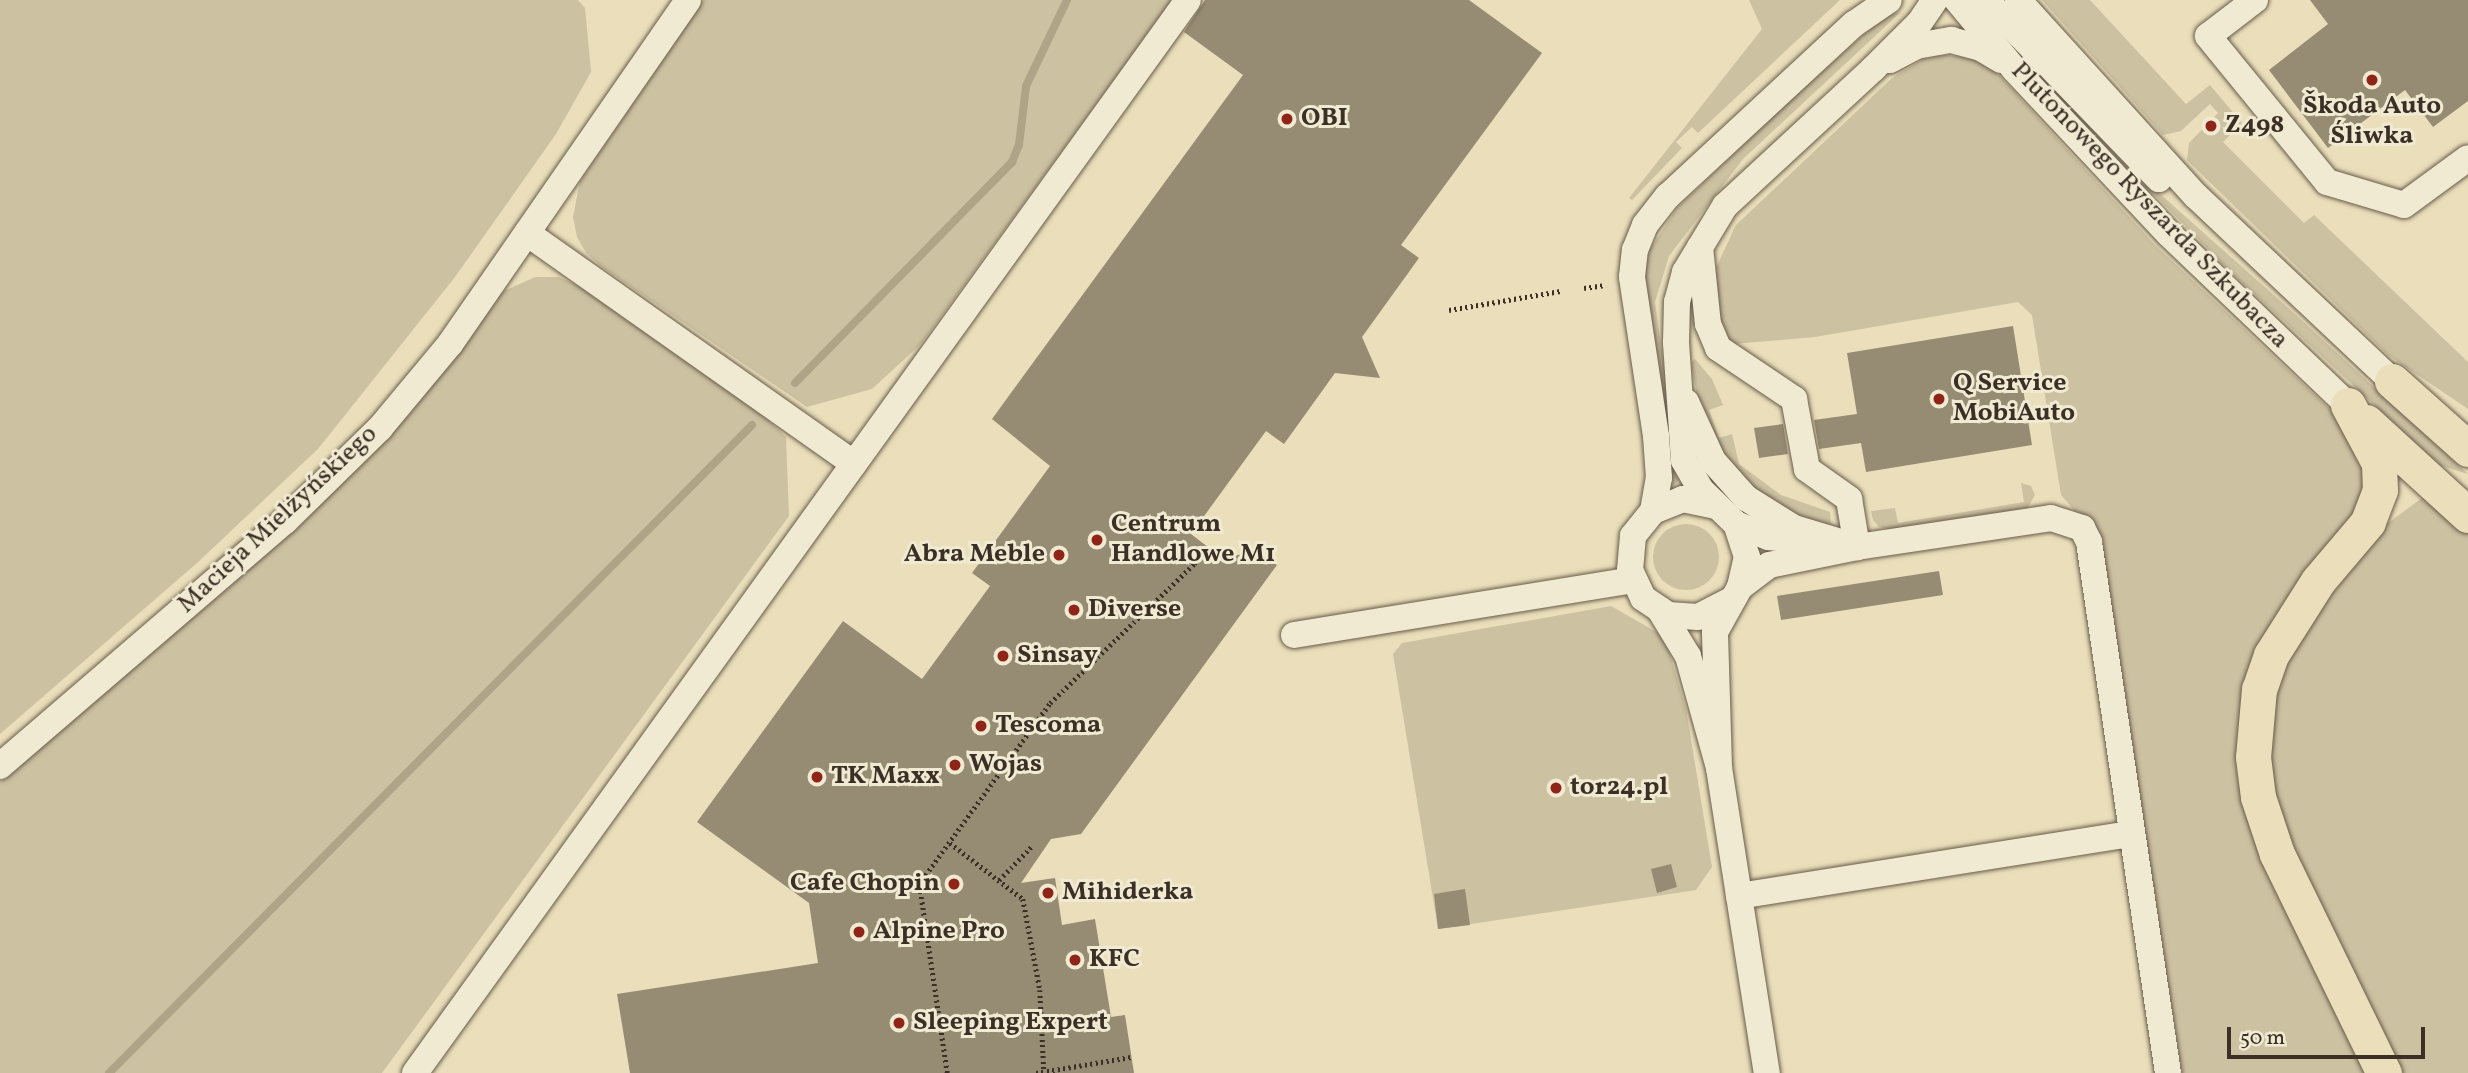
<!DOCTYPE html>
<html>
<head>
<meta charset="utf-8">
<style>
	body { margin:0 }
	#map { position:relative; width:2468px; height:1073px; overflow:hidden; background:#eadfba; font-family:Vollkorn,serif }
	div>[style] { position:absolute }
	.green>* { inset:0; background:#ccc1a1 }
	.round { border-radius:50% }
	.stream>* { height:8px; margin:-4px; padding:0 4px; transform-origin:4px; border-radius:4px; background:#afa388 }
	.building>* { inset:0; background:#968b73 }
	.path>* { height:4.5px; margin-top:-2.25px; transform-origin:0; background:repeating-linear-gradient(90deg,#3c2f26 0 2px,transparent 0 5.5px) }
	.roads { filter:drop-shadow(0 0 2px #685b4b) drop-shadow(0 0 2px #685b4b) }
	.minor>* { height:26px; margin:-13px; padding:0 13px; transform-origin:13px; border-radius:13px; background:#f1ead2 }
	.major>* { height:35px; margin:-17.5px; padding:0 17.5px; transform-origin:17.5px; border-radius:17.5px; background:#eadfba }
	.dots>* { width:19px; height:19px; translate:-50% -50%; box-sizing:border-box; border:4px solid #f1ead2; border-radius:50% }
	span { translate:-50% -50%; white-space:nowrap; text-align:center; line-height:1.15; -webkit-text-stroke:6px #f1ead2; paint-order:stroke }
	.poi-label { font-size:26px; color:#3c2f26; font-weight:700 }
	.left { translate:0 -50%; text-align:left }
	.right { translate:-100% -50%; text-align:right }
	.street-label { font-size:26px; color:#3c2f26 }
	.scale { position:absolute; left:2227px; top:1027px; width:198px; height:32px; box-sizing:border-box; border:4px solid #3c2f26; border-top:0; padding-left:9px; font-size:21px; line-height:24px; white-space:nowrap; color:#3c2f26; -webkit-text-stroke:5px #f1ead2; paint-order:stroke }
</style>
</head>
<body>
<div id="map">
	<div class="green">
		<i style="clip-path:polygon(0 0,578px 0,585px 8px,591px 72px,556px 134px,455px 277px,318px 449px,197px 563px,0 734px)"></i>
		<i style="clip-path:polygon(704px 0,1172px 0,921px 344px,872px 389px,807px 407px,602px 267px,586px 253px,577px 237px,573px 217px,580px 181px)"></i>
		<i style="clip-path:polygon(1749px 0,1840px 0,1698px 133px,1692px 127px,1676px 142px,1682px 148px,1632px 200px,1629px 198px,1762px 29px)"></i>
		<i style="clip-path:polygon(2042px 0,2090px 0,2186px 104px,2210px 85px,2242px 123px,2223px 142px,2304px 223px,2314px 215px,2468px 362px,2468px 409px,2388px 355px,2187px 160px,2189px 143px,2218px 113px,2210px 104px,2181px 131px,2163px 135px)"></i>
		<i style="clip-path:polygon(1901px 12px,1743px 159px,1669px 256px,1655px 302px,1680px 480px,1673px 485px,1644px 273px,1650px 249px,1678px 207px,1786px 104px,1884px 16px)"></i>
		<i style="clip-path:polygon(1944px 55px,1972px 58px,1996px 72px,2156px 246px,2335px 414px,2359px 447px,2368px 491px,2239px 722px,2371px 1073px,2182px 1073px,2099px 539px,2061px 495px,2032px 315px,2018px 302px,1815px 337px,1734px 344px,1713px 325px,1713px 274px,1736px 225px,1892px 78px,1924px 59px)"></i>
		<i style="clip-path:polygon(2149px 184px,2296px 315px,2468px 474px,2439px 465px,2230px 271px,2146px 186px)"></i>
		<i style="clip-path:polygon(535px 277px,559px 277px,583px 288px,766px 418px,786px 437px,789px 516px,382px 1073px,0 1073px,0 782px,274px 545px,502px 292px)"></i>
		<i style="clip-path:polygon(1695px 359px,1712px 379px,1723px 405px,1709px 410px,1719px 438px,1732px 434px,1739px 464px,1781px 495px,1830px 512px,1831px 525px,1795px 520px,1735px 478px,1699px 407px,1691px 363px)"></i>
		<i style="clip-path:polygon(2021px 483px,2031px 486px,2035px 495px,2027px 509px,1892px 530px,1879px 527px,1873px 520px,1871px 511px,1895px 508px,1898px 523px,2024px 502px)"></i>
		<i style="clip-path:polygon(2422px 498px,2434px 501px,2468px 532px,2468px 1073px,2398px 1073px,2268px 796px,2266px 742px,2283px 658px,2306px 614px,2384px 526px)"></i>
		<i class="round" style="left:1653px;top:524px;width:66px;height:66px"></i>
		<i style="clip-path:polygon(1611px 606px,1665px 637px,1686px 709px,1712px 867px,1696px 890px,1438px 929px,1393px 654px,1402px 643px)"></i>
	</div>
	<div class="stream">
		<i style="left:795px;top:383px;width:310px;rotate:-45.5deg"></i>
		<i style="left:1012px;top:162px;width:18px;rotate:-68deg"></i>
		<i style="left:1019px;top:145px;width:59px;rotate:-83.2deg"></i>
		<i style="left:1026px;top:86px;width:95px;rotate:-64.5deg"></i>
		<i style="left:109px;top:1073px;width:913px;rotate:-45.22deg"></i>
	</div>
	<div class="building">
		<i style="clip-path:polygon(1205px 0,1469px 0,1542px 53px,1401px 245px,1419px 258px,1362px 337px,1380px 378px,1335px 373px,1284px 444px,1266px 431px,1191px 534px,1222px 558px,1258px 551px,1277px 565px,1081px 834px,1051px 839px,1021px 883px,1055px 878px,1062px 925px,1095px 919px,1111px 1017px,1125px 1015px,1134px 1073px,630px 1073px,617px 994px,818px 963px,809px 903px,697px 822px,843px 621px,922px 679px,990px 586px,972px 573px,1050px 466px,992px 419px,1243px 75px,1184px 32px)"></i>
		<i style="clip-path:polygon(2310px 0,2468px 0,2468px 101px,2433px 127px,2405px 90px,2328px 148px,2269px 70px,2328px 24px)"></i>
		<i style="clip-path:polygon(2013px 326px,2032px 445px,1866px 472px,1861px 443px,1819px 449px,1814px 420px,1857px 414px,1847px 353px)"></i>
		<i style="clip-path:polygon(1783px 424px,1788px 454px,1759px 458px,1754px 428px)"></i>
		<i style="clip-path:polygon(1939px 571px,1943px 595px,1781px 620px,1777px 596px)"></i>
		<i style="clip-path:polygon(1671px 864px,1677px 887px,1657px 893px,1651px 869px)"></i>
		<i style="clip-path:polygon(1465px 889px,1470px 925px,1438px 929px,1434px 894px)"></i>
	</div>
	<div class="path">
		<i style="left:1584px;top:288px;width:22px;rotate:-8deg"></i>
		<i style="left:1449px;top:310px;width:113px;rotate:-9.7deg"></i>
		<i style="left:950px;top:843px;width:92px;rotate:37.5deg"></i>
		<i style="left:1023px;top:899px;width:93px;rotate:79.4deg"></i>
		<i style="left:1040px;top:990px;width:83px;rotate:87.2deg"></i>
		<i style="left:999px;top:880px;width:46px;rotate:-45.9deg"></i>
		<i style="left:947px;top:1073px;width:191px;rotate:-98.4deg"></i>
		<i style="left:919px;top:884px;width:223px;rotate:-54.1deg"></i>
		<i style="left:1050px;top:703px;width:200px;rotate:-44deg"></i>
		<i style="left:1194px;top:564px;width:22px;rotate:-56deg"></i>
		<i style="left:1036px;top:1073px;width:96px;rotate:-9.6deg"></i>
	</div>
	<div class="roads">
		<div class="minor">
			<i style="left:1957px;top:0;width:89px;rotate:50.4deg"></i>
			<i style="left:2014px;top:69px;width:226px;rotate:46.8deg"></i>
			<i style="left:2169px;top:234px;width:248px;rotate:43.7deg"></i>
			<i style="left:1986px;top:0;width:249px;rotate:46deg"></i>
			<i style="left:2018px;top:0;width:265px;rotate:47.8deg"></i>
			<i style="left:2196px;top:196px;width:270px;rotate:43.3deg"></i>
			<i style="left:2255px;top:0;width:59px;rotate:142.5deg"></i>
			<i style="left:2208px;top:36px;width:188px;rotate:50.8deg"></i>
			<i style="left:2327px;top:182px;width:80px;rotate:16.6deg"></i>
			<i style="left:2404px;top:205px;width:79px;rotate:-36.3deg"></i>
			<i style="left:1890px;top:60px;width:30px;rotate:-28deg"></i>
			<i style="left:1916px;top:46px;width:36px;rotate:-10deg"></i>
			<i style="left:1951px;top:40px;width:31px;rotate:15deg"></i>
			<i style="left:1981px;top:48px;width:23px;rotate:31deg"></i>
			<i style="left:527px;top:233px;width:400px;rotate:35.2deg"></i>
			<i style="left:1700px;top:247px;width:77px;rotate:84.1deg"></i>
			<i style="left:1708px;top:324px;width:26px;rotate:67deg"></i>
			<i style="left:1718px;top:348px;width:92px;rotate:33.9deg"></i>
			<i style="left:1794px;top:399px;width:71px;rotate:79.5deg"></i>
			<i style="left:1807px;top:469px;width:52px;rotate:35.5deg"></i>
			<i style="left:1849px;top:499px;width:49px;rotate:80.5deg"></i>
			<i style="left:1686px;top:402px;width:65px;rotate:65.4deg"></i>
			<i style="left:1713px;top:461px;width:50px;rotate:48.3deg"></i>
			<i style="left:1746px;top:498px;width:57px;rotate:32deg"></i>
			<i style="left:1794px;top:528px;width:59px;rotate:16.6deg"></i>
			<i style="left:1716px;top:506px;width:34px;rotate:-168deg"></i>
			<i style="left:1683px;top:499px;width:32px;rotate:158deg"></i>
			<i style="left:1653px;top:511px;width:32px;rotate:129deg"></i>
			<i style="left:1633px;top:536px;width:34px;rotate:95deg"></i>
			<i style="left:1630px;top:570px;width:31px;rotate:65deg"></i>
			<i style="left:1643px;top:598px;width:30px;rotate:34deg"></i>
			<i style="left:1668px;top:615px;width:30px;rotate:4deg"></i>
			<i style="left:1698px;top:617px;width:37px;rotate:-27deg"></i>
			<i style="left:1653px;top:511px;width:34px;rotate:-80deg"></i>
			<i style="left:1659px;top:478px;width:42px;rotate:-94.1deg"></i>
			<i style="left:1656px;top:436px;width:161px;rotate:-98.6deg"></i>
			<i style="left:1632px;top:277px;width:27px;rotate:-84deg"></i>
			<i style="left:1635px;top:250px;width:27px;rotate:-68deg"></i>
			<i style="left:1645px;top:225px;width:37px;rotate:-52deg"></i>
			<i style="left:1668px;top:196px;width:253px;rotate:-42.8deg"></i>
			<i style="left:1854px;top:24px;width:42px;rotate:-34.4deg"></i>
			<i style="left:1736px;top:524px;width:35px;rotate:22deg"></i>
			<i style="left:1769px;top:537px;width:37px;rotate:6deg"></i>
			<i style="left:1740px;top:587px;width:36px;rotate:-37deg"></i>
			<i style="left:1769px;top:565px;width:90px;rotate:-11.6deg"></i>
			<i style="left:1857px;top:547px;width:196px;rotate:-8.5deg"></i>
			<i style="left:2051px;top:518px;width:33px;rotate:18deg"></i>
			<i style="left:2082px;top:528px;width:16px;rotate:63deg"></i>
			<i style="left:2089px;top:542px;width:537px;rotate:81.54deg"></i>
			<i style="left:1660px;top:610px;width:54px;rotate:58.7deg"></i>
			<i style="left:1688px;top:656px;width:116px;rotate:74.5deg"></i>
			<i style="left:1719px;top:768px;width:309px;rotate:81.1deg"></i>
			<i style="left:1294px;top:635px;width:343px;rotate:-9.2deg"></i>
			<i style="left:0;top:766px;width:376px;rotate:-40.7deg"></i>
			<i style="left:285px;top:521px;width:133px;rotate:-44.4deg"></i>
			<i style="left:380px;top:428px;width:109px;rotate:-50.2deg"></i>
			<i style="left:450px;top:344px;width:418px;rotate:-55.3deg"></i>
			<i style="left:1719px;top:768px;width:136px;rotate:-91.7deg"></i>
			<i style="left:1715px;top:632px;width:51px;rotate:-60.9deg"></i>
			<i style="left:1740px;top:587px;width:31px;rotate:-77deg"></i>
			<i style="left:1747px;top:557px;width:35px;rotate:-108deg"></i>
			<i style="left:1736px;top:524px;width:49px;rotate:-135.8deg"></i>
			<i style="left:1701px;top:490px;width:34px;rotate:-120deg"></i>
			<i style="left:1684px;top:460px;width:118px;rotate:-93.9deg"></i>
			<i style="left:1676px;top:342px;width:40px;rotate:-88.6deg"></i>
			<i style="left:1677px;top:302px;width:31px;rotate:-75deg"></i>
			<i style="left:1685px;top:272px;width:77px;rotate:-58.8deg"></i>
			<i style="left:1725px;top:206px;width:202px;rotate:-42.8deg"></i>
			<i style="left:1873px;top:69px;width:66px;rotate:-45deg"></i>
			<i style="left:1920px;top:22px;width:27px;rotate:-56deg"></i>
			<i style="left:1739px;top:896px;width:398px;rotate:-9deg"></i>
			<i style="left:415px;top:1073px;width:1322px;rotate:-54.23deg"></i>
		</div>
		<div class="major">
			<i style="left:2392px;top:381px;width:102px;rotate:41.8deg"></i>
			<i style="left:2348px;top:405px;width:66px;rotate:61.9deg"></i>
			<i style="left:2379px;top:463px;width:27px;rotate:88deg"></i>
			<i style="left:2380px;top:490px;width:34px;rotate:111deg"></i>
			<i style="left:2368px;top:522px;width:77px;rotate:130.3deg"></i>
			<i style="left:2318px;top:581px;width:88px;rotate:122.4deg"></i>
			<i style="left:2271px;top:655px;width:36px;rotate:109deg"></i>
			<i style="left:2259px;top:689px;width:68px;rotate:95deg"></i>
			<i style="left:2253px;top:757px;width:40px;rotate:82.9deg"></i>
			<i style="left:2258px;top:797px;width:60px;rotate:71.6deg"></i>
			<i style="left:2277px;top:854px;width:244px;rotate:64deg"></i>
			<i style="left:2366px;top:422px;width:138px;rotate:42.4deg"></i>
		</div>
	</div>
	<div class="dots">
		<i style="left:2372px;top:80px;background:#8f2418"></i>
		<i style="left:1287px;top:119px;background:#8f2418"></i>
		<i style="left:2211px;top:126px;background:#8f2418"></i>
		<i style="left:1939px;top:399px;background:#8f2418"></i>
		<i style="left:1097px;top:540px;background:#8f2418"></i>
		<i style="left:1059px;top:555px;background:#8f2418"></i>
		<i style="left:1074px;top:610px;background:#8f2418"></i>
		<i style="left:1003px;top:656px;background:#8f2418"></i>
		<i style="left:981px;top:726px;background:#8f2418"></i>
		<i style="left:955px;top:765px;background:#8f2418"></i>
		<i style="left:817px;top:777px;background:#8f2418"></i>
		<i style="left:1556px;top:788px;background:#8f2418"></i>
		<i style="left:954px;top:884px;background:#8f2418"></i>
		<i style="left:1048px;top:893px;background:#8f2418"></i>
		<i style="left:859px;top:932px;background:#8f2418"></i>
		<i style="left:1075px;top:960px;background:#8f2418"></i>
		<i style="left:899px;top:1023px;background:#8f2418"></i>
	</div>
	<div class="poi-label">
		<span style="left:2372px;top:122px">Škoda Auto<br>Śliwka</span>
		<span class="left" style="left:1301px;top:119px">OBI</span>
		<span class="left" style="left:2225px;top:126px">Z498</span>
		<span class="left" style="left:1953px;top:399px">Q Service<br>MobiAuto</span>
		<span class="left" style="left:1111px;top:540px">Centrum<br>Handlowe M1</span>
		<span class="right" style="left:1045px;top:555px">Abra Meble</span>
		<span class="left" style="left:1088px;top:610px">Diverse</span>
		<span class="left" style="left:1017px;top:656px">Sinsay</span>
		<span class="left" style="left:995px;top:726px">Tescoma</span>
		<span class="left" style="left:969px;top:765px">Wojas</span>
		<span class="left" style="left:831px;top:777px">TK Maxx</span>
		<span class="left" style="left:1570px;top:788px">tor24.pl</span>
		<span class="right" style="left:940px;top:884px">Cafe Chopin</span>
		<span class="left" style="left:1062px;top:893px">Mihiderka</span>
		<span class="left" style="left:873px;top:932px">Alpine Pro</span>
		<span class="left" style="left:1089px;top:960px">KFC</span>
		<span class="left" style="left:913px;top:1023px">Sleeping Expert</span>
	</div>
	<div class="street-label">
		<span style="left:2149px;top:206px;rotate:46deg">Plutonowego Ryszarda Szkubacza</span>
		<span style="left:278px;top:520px;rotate:-43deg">Macieja Mielżyńskiego</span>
	</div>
	<div class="scale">50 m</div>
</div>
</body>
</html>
